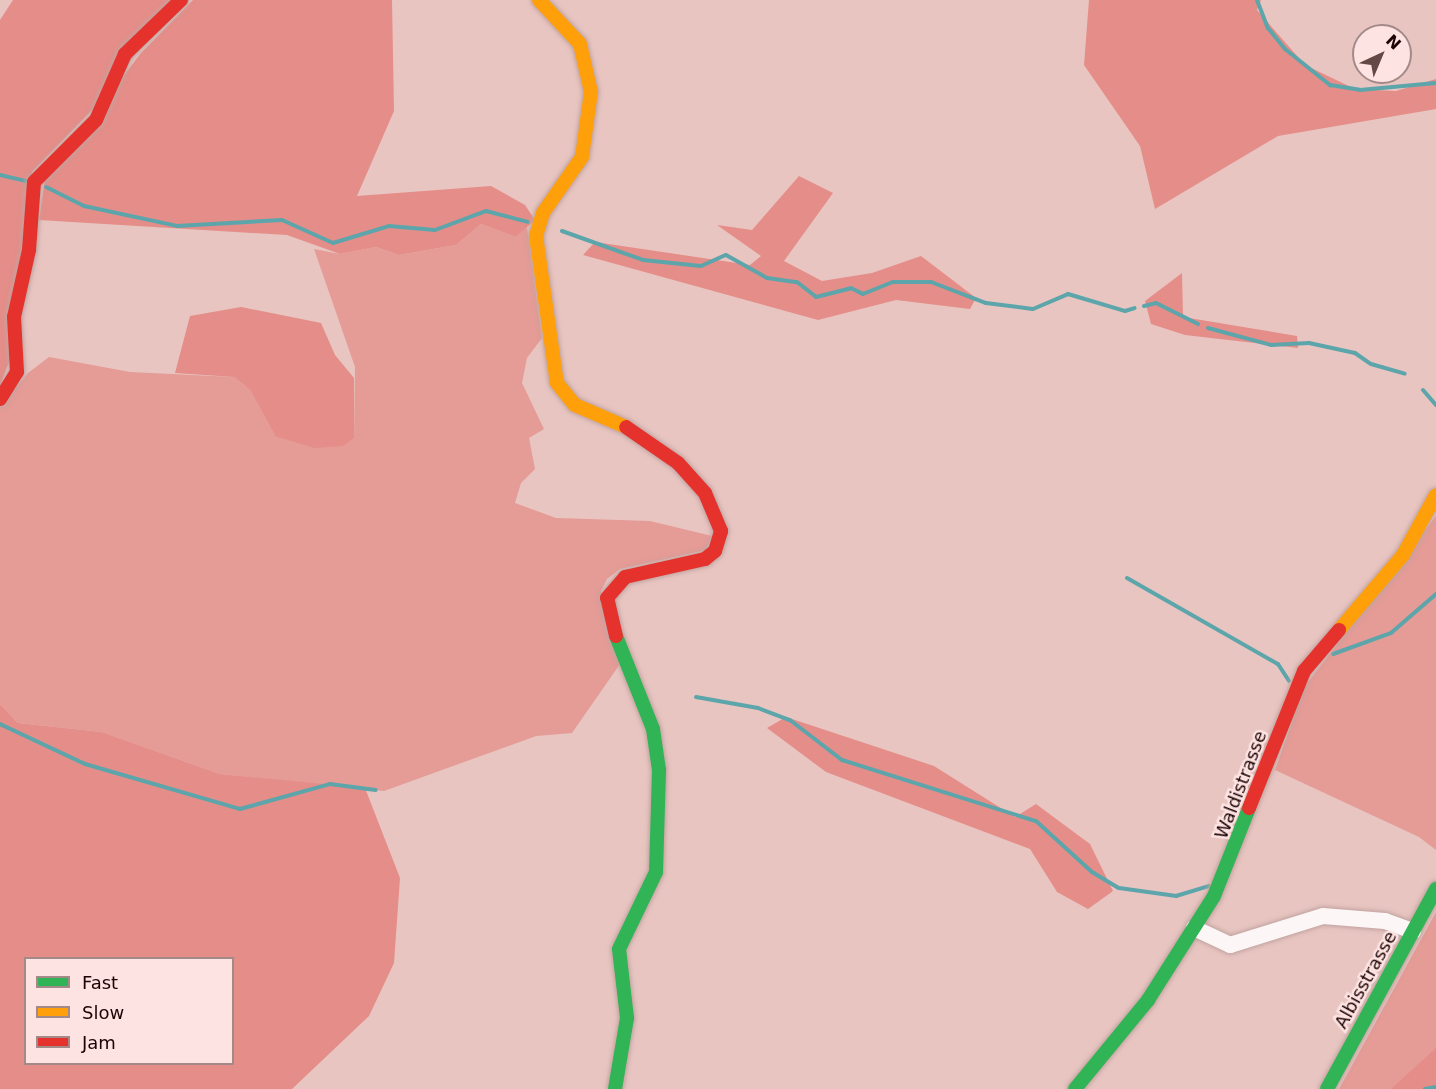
<!DOCTYPE html>
<html>
<head>
<meta charset="utf-8">
<style>
	body { margin:0 }
	#map { position:relative; width:1436px; height:1089px; overflow:hidden; background:#e8c5c1; font-family:"DejaVu Sans",sans-serif }
	div>[style] { position:absolute }
	.green>* { inset:0; background:#e59b96 }
	.forest>* { inset:0; background:#e58d88 }
	.stream>* { height:4px; margin:-2px; padding:0 2px; transform-origin:2px; border-radius:2px; background:#5ca5ab }
	.roads { filter:drop-shadow(0 0 2px #c1a3a0) drop-shadow(0 0 2px #c1a3a0) }
	.street>* { height:16px; margin:-8px; padding:0 8px; transform-origin:8px; border-radius:8px; background:#fcf6f6 }
	.fast>* { height:14px; margin:-7px; padding:0 7px; transform-origin:7px; border-radius:7px; background:#30b455 }
	.slow>* { height:14px; margin:-7px; padding:0 7px; transform-origin:7px; border-radius:7px; background:#ff9f0a }
	.jam>* { height:14px; margin:-7px; padding:0 7px; transform-origin:7px; border-radius:7px; background:#e5322d }
	span { translate:-50% -50%; white-space:nowrap; text-align:center; line-height:1.15; -webkit-text-stroke:5px #fde4e2; paint-order:stroke }
	.street-label { font-size:18px; color:#1d0404 }
	.legend { position:absolute; left:24px; top:957px; width:210px; height:108px; box-sizing:border-box; background:#fde4e2; border:2px solid #a38a89; margin:0; padding:8px 10px; list-style:none; font-size:18px; color:#1d0404 }
	.legend li { display:flex; align-items:center; gap:12px; height:30px }
	.legend b { width:30px; border:2px solid #a38a89 }
	.north { position:absolute; left:1352px; top:24px; width:60px; height:60px; box-sizing:border-box; background:#fde4e2; border:2px solid #a38a89; border-radius:50%; rotate:44deg; font-size:16px; font-weight:700; line-height:24px; text-align:center; color:#1d0404 }
	.north::after { content:''; display:block; margin:auto; width:21px; height:27px; background:#644846; clip-path:polygon(50% 0,100% 100%,50% 72%,0 100%) }
</style>
</head>
<body>
<div id="map">
	<div class="green">
		<i style="clip-path:polygon(481px 224px,516px 237px,527px 227px,542px 338px,527px 358px,522px 383px,544px 429px,529px 438px,535px 469px,521px 483px,515px 503px,556px 518px,650px 521px,712px 536px,706px 550px,620px 569px,607px 579px,601px 591px,620px 664px,572px 733px,536px 736px,384px 791px,220px 774px,102px 732px,18px 723px,0 704px,0 407px,28px 373px,49px 357px,130px 372px,234px 377px,250px 390px,275px 436px,354px 437px,355px 367px,314px 249px,340px 254px,376px 247px,399px 255px,456px 245px)"></i>
		<i style="clip-path:polygon(1436px 516px,1436px 850px,1419px 837px,1275px 770px,1305px 686px)"></i>
		<i style="clip-path:polygon(1436px 912px,1436px 1089px,1339px 1089px)"></i>
	</div>
	<div class="forest">
		<i style="clip-path:polygon(13px 0,172px 0,97px 105px,32px 172px,9px 362px,0 386px,0 20px)"></i>
		<i style="clip-path:polygon(193px 0,392px 0,394px 111px,357px 196px,491px 186px,525px 205px,535px 220px,516px 237px,481px 224px,456px 245px,399px 255px,376px 247px,340px 254px,287px 235px,39px 220px,45px 178px,141px 53px)"></i>
		<i style="clip-path:polygon(1089px 0,1261px 0,1257px 10px,1305px 65px,1355px 89px,1396px 91px,1436px 79px,1436px 109px,1278px 136px,1155px 209px,1140px 146px,1084px 65px)"></i>
		<i style="clip-path:polygon(799px 176px,833px 193px,784px 261px,822px 281px,872px 273px,921px 256px,976px 298px,970px 309px,896px 300px,818px 320px,583px 255px,595px 242px,750px 265px,761px 256px,717px 225px,752px 230px)"></i>
		<i style="clip-path:polygon(1182px 273px,1183px 317px,1297px 336px,1298px 348px,1185px 335px,1151px 324px,1145px 301px)"></i>
		<i style="clip-path:polygon(241px 307px,321px 323px,335px 355px,354px 378px,354px 438px,343px 446px,314px 448px,275px 436px,250px 390px,234px 377px,175px 373px,190px 316px)"></i>
		<i style="clip-path:polygon(evenodd,0 704px,18px 723px,102px 732px,220px 774px,365px 788px,400px 878px,394px 963px,369px 1016px,292px 1089px,0 1089px,0 704px,26px 958px,232px 958px,232px 1064px,26px 1064px,26px 958px)"></i>
		<i style="clip-path:polygon(786px 717px,934px 766px,1015px 817px,1036px 804px,1090px 844px,1113px 891px,1088px 909px,1057px 892px,1030px 849px,826px 772px,767px 728px)"></i>
		<i style="clip-path:polygon(1436px 1048px,1436px 1089px,1391px 1089px)"></i>
	</div>
	<div class="stream">
		<i style="left:1257px;top:0;width:30px;rotate:69deg"></i>
		<i style="left:1268px;top:28px;width:27px;rotate:51deg"></i>
		<i style="left:1285px;top:49px;width:58px;rotate:38.7deg"></i>
		<i style="left:1330px;top:85px;width:30px;rotate:9deg"></i>
		<i style="left:1360px;top:90px;width:76px;rotate:-5.3deg"></i>
		<i style="left:0;top:175px;width:26px;rotate:13deg"></i>
		<i style="left:46px;top:187px;width:42px;rotate:26.6deg"></i>
		<i style="left:84px;top:206px;width:95px;rotate:12.1deg"></i>
		<i style="left:177px;top:226px;width:105px;rotate:-3.3deg"></i>
		<i style="left:282px;top:220px;width:56px;rotate:24.3deg"></i>
		<i style="left:333px;top:243px;width:59px;rotate:-16.9deg"></i>
		<i style="left:389px;top:226px;width:46px;rotate:5deg"></i>
		<i style="left:435px;top:230px;width:54px;rotate:-20.4deg"></i>
		<i style="left:486px;top:211px;width:43px;rotate:14.7deg"></i>
		<i style="left:562px;top:231px;width:86px;rotate:19.7deg"></i>
		<i style="left:643px;top:260px;width:58px;rotate:5.9deg"></i>
		<i style="left:701px;top:266px;width:27px;rotate:-24deg"></i>
		<i style="left:726px;top:255px;width:47px;rotate:29.3deg"></i>
		<i style="left:767px;top:278px;width:30px;rotate:8deg"></i>
		<i style="left:797px;top:282px;width:24px;rotate:38deg"></i>
		<i style="left:816px;top:297px;width:36px;rotate:-14deg"></i>
		<i style="left:851px;top:288px;width:13px;rotate:27deg"></i>
		<i style="left:863px;top:294px;width:32px;rotate:-22deg"></i>
		<i style="left:893px;top:282px;width:38px"></i>
		<i style="left:931px;top:282px;width:59px;rotate:20.9deg"></i>
		<i style="left:986px;top:303px;width:47px;rotate:7.3deg"></i>
		<i style="left:1033px;top:309px;width:38px;rotate:-23deg"></i>
		<i style="left:1068px;top:294px;width:59px;rotate:16.6deg"></i>
		<i style="left:1125px;top:311px;width:10px;rotate:-17deg"></i>
		<i style="left:1144px;top:306px;width:12px;rotate:-14deg"></i>
		<i style="left:1156px;top:303px;width:47px;rotate:26.6deg"></i>
		<i style="left:1208px;top:328px;width:65px;rotate:15.1deg"></i>
		<i style="left:1271px;top:345px;width:38px;rotate:-3deg"></i>
		<i style="left:1309px;top:343px;width:47px;rotate:12.3deg"></i>
		<i style="left:1355px;top:353px;width:19px;rotate:35deg"></i>
		<i style="left:1371px;top:364px;width:35px;rotate:16deg"></i>
		<i style="left:1423px;top:390px;width:20px;rotate:49deg"></i>
		<i style="left:1127px;top:578px;width:174px;rotate:29.7deg"></i>
		<i style="left:1278px;top:664px;width:20px;rotate:57deg"></i>
		<i style="left:1333px;top:654px;width:62px;rotate:-19.9deg"></i>
		<i style="left:1391px;top:633px;width:60px;rotate:-40.9deg"></i>
		<i style="left:696px;top:697px;width:63px;rotate:10.1deg"></i>
		<i style="left:758px;top:708px;width:34px;rotate:21deg"></i>
		<i style="left:790px;top:720px;width:66px;rotate:37.6deg"></i>
		<i style="left:842px;top:760px;width:203px;rotate:17.5deg"></i>
		<i style="left:1036px;top:821px;width:76px;rotate:42.3deg"></i>
		<i style="left:1092px;top:872px;width:31px;rotate:31deg"></i>
		<i style="left:1119px;top:888px;width:58px;rotate:8deg"></i>
		<i style="left:1176px;top:896px;width:34px;rotate:-17deg"></i>
		<i style="left:0;top:724px;width:94px;rotate:25.2deg"></i>
		<i style="left:85px;top:764px;width:161px;rotate:16.2deg"></i>
		<i style="left:240px;top:809px;width:93px;rotate:-15.5deg"></i>
		<i style="left:330px;top:784px;width:46px;rotate:7.4deg"></i>
		<i style="left:1425px;top:1089px;width:11px;rotate:-10deg"></i>
	</div>
	<div class="roads">
		<div class="street">
			<i style="left:1194px;top:928px;width:40px;rotate:25deg"></i>
			<i style="left:1230px;top:945px;width:97px;rotate:-17.3deg"></i>
			<i style="left:1323px;top:916px;width:62px;rotate:4.6deg"></i>
			<i style="left:1385px;top:921px;width:30px;rotate:20deg"></i>
		</div>
		<div class="fast">
			<i style="left:615px;top:1089px;width:72px;rotate:-80.4deg"></i>
			<i style="left:627px;top:1018px;width:69px;rotate:-96.6deg"></i>
			<i style="left:619px;top:949px;width:85px;rotate:-64.3deg"></i>
			<i style="left:656px;top:872px;width:102px;rotate:-88.3deg"></i>
			<i style="left:659px;top:770px;width:41px;rotate:-98.3deg"></i>
			<i style="left:653px;top:729px;width:100px;rotate:-111.7deg"></i>
			<i style="left:1075px;top:1089px;width:115px;rotate:-50.6deg"></i>
			<i style="left:1148px;top:1000px;width:123px;rotate:-57.6deg"></i>
			<i style="left:1214px;top:896px;width:95px;rotate:-68.3deg"></i>
			<i style="left:1327px;top:1089px;width:228px;rotate:-61.4deg"></i>
		</div>
		<div class="slow">
			<i style="left:539px;top:0;width:60px;rotate:47deg"></i>
			<i style="left:580px;top:44px;width:49px;rotate:77.1deg"></i>
			<i style="left:591px;top:92px;width:66px;rotate:97.9deg"></i>
			<i style="left:582px;top:157px;width:68px;rotate:124.9deg"></i>
			<i style="left:543px;top:213px;width:24px;rotate:107deg"></i>
			<i style="left:536px;top:236px;width:148px;rotate:81.9deg"></i>
			<i style="left:557px;top:383px;width:28px;rotate:51deg"></i>
			<i style="left:575px;top:405px;width:56px;rotate:23.3deg"></i>
			<i style="left:1339px;top:630px;width:99px;rotate:-49.5deg"></i>
			<i style="left:1403px;top:555px;width:68px;rotate:-61.2deg"></i>
		</div>
		<div class="jam">
			<i style="left:0;top:399px;width:32px;rotate:-58deg"></i>
			<i style="left:17px;top:372px;width:55px;rotate:-93.1deg"></i>
			<i style="left:14px;top:317px;width:69px;rotate:-77.4deg"></i>
			<i style="left:29px;top:250px;width:68px;rotate:-85.8deg"></i>
			<i style="left:34px;top:182px;width:88px;rotate:-45deg"></i>
			<i style="left:96px;top:120px;width:72px;rotate:-66.3deg"></i>
			<i style="left:125px;top:54px;width:78px;rotate:-44deg"></i>
			<i style="left:616px;top:636px;width:39px;rotate:-103deg"></i>
			<i style="left:607px;top:598px;width:28px;rotate:-49deg"></i>
			<i style="left:625px;top:577px;width:82px;rotate:-12.7deg"></i>
			<i style="left:705px;top:559px;width:13px;rotate:-39deg"></i>
			<i style="left:715px;top:551px;width:21px;rotate:-73deg"></i>
			<i style="left:721px;top:531px;width:41px;rotate:-112.8deg"></i>
			<i style="left:705px;top:493px;width:40px;rotate:-132deg"></i>
			<i style="left:678px;top:463px;width:63px;rotate:-145.3deg"></i>
			<i style="left:1249px;top:808px;width:148px;rotate:-68.1deg"></i>
			<i style="left:1304px;top:671px;width:54px;rotate:-49.5deg"></i>
		</div>
	</div>
	<div class="street-label">
		<span style="left:1241px;top:785px;rotate:-69deg">Waldistrasse</span>
		<span style="left:1366px;top:980px;rotate:-61deg">Albisstrasse</span>
	</div>
	<ul class="legend">
	<li><b style="height:8px;background:#30b455"></b>Fast</li>
	<li><b style="height:8px;background:#ff9f0a"></b>Slow</li>
	<li><b style="height:8px;background:#e5322d"></b>Jam</li>
	</ul>
	<div class="north">N</div>
</div>
</body>
</html>
